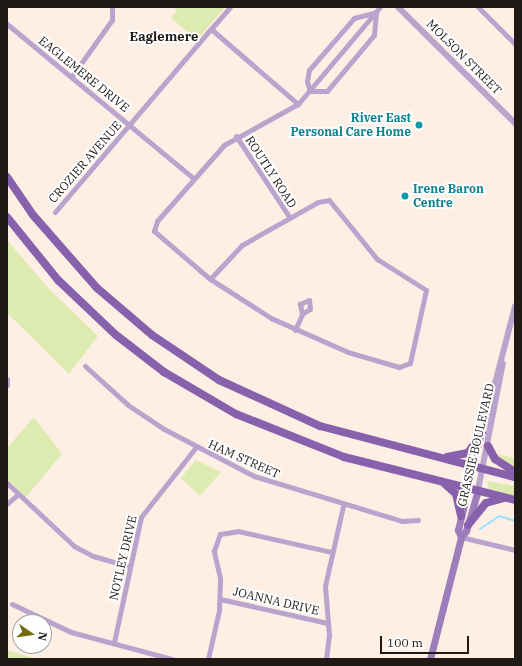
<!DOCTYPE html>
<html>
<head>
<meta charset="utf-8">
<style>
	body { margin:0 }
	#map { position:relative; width:522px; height:666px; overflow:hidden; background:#feefe5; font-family:"IBM Plex Serif",serif }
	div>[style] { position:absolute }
	.green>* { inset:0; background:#deebb0 }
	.stream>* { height:2px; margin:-1px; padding:0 1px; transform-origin:1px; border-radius:1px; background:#9ddfff }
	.minor>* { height:5px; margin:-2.5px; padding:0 2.5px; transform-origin:2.5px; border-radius:2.5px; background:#b9a4ce }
	.tertiary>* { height:6px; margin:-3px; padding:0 3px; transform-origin:3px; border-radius:3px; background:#b9a4ce }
	.secondary>* { height:7px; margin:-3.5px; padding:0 3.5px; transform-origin:3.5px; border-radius:3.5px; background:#9d7eba }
	.primary>* { height:8px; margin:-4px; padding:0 4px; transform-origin:4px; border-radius:4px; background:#8861ac }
	.dots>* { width:11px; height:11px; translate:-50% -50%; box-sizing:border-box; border:2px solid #fff; border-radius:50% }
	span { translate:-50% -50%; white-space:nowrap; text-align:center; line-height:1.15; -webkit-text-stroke:4px #fff; paint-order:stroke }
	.street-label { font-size:12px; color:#1f1a16 }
	.culture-label { font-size:12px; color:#0d838f; font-weight:700 }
	.right { translate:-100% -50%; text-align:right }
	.left { translate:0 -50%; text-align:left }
	.neighbourhood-label { font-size:13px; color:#1f1a16; font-weight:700 }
	.frame { position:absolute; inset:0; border:8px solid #1f1a16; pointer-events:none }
	.north { position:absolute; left:12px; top:614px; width:40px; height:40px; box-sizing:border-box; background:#fff; border:1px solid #a5a3a2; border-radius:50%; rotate:103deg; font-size:11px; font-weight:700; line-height:16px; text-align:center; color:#1f1a16 }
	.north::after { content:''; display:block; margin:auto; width:14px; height:18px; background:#726d0c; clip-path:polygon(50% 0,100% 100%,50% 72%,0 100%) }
	.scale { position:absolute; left:380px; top:636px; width:89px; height:18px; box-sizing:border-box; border:2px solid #1f1a16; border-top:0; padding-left:5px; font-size:12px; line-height:14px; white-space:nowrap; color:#1f1a16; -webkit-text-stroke:3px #fff; paint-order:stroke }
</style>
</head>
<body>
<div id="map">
	<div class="green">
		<i style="clip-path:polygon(173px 7px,225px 7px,197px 40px,171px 18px,177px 10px)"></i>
		<i style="clip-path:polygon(7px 240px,49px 289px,98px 336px,69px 374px,7px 313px)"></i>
		<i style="clip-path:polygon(34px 417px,62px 454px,26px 497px,7px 478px,7px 448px)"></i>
		<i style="clip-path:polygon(497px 454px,515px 458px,515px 469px,496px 456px)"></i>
		<i style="clip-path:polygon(196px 460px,221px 472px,200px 496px,181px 478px)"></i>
		<i style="clip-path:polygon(487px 481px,515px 486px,515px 496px,489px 489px)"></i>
		<i style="clip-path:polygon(7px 650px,37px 659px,7px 659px)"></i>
	</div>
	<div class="stream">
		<i style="left:480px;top:529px;width:23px;rotate:-34deg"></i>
		<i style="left:499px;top:516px;width:17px;rotate:17deg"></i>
	</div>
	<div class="minor">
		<i style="left:478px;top:7px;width:52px;rotate:45deg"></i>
		<i style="left:376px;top:12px;width:23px;rotate:95deg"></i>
		<i style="left:374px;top:35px;width:73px;rotate:130deg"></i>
		<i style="left:327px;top:91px;width:17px;rotate:180deg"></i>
		<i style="left:310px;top:91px;width:10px;rotate:-107deg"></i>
		<i style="left:307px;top:81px;width:11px;rotate:-80deg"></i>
		<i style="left:309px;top:70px;width:69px;rotate:-49.1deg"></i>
		<i style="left:354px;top:18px;width:23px;rotate:-15deg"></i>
		<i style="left:7px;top:24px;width:241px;rotate:39.6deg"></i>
		<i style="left:211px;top:29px;width:29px;rotate:-49deg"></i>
		<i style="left:72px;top:76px;width:69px;rotate:-54.5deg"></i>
		<i style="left:112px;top:20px;width:13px;rotate:-90deg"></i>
		<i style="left:236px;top:136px;width:98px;rotate:56.6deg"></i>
		<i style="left:55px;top:212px;width:240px;rotate:-49.6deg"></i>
		<i style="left:211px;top:29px;width:115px;rotate:40.8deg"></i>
		<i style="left:210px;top:279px;width:47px;rotate:-46.7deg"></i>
		<i style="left:242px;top:245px;width:87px;rotate:-29.5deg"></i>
		<i style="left:318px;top:202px;width:11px;rotate:-10deg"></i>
		<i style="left:329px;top:200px;width:76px;rotate:50.9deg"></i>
		<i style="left:377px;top:259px;width:58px;rotate:32.3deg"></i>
		<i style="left:426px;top:290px;width:75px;rotate:102.4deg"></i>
		<i style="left:410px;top:363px;width:12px;rotate:160deg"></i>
		<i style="left:399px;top:367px;width:53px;rotate:-163.6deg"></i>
		<i style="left:348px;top:352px;width:84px;rotate:-156.2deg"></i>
		<i style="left:271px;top:318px;width:72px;rotate:-147.4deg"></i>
		<i style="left:210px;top:279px;width:74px;rotate:-139.4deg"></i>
		<i style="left:154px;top:231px;width:10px;rotate:-73deg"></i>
		<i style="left:157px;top:221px;width:101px;rotate:-48.6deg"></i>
		<i style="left:224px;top:145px;width:85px;rotate:-29deg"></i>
		<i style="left:298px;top:104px;width:127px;rotate:-49.8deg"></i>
		<i style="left:295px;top:330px;width:17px;rotate:-66deg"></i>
		<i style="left:302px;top:314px;width:9px;rotate:-32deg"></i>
		<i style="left:310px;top:309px;width:9px;rotate:-96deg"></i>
		<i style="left:309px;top:300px;width:10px;rotate:156deg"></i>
		<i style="left:300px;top:304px;width:10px;rotate:79deg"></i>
		<i style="left:85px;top:366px;width:58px;rotate:42.2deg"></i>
		<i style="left:128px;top:405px;width:43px;rotate:33.7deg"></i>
		<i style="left:164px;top:429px;width:102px;rotate:27.6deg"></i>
		<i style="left:254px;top:476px;width:155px;rotate:16.9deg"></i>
		<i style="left:402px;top:521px;width:16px;rotate:-4deg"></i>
		<i style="left:7px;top:379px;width:6px;rotate:90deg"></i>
		<i style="left:7px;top:483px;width:92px;rotate:43.2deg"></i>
		<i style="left:74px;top:546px;width:21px;rotate:28deg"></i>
		<i style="left:93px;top:556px;width:37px;rotate:16deg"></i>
		<i style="left:7px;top:504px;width:15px;rotate:-42deg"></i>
		<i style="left:461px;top:537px;width:56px;rotate:13.5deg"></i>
		<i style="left:220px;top:599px;width:110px;rotate:12.6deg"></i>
		<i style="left:12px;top:604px;width:65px;rotate:25.4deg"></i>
		<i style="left:71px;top:632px;width:105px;rotate:15deg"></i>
		<i style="left:114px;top:642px;width:128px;rotate:-77.8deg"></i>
		<i style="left:141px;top:517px;width:89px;rotate:-51.8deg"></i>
		<i style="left:208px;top:659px;width:50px;rotate:-77.3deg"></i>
		<i style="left:219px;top:610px;width:32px;rotate:-88deg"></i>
		<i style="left:220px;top:578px;width:28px;rotate:-103deg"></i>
		<i style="left:214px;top:551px;width:18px;rotate:-71deg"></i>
		<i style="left:220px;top:534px;width:18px;rotate:-9deg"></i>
		<i style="left:238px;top:531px;width:95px;rotate:12.7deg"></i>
		<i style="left:326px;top:659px;width:24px;rotate:-83deg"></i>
		<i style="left:329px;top:635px;width:49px;rotate:-94.7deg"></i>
		<i style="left:325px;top:586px;width:82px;rotate:-77.3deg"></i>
	</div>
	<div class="tertiary">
		<i style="left:398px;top:7px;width:165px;rotate:44.8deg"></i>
		<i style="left:468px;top:488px;width:188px;rotate:-75.5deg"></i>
		<i style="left:478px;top:490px;width:129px;rotate:-78.9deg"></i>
	</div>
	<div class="secondary">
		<i style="left:461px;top:537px;width:8px;rotate:-113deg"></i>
		<i style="left:458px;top:530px;width:43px;rotate:-76.6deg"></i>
		<i style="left:430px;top:659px;width:126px;rotate:-75.7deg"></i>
		<i style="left:461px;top:537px;width:8px;rotate:-50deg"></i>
		<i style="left:466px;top:531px;width:43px;rotate:-73.7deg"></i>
	</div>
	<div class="primary">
		<i style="left:7px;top:177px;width:46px;rotate:55.6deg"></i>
		<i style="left:33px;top:215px;width:97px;rotate:48.8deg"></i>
		<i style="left:97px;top:288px;width:72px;rotate:40.5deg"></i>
		<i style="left:152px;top:335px;width:81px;rotate:33.9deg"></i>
		<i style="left:219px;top:380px;width:111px;rotate:24.5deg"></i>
		<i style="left:320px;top:426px;width:202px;rotate:14.7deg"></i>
		<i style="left:7px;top:217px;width:81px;rotate:51deg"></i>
		<i style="left:58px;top:280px;width:80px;rotate:43.5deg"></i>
		<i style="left:116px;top:335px;width:61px;rotate:37.6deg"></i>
		<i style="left:164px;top:372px;width:83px;rotate:30.3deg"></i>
		<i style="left:236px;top:414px;width:116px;rotate:21.7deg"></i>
		<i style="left:344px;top:457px;width:176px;rotate:14.1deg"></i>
		<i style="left:488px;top:446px;width:15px;rotate:62deg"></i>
		<i style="left:495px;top:459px;width:24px;rotate:33deg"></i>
		<i style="left:447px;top:457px;width:21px;rotate:-11deg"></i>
		<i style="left:468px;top:453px;width:25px;rotate:-56deg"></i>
		<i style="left:445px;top:484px;width:15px;rotate:42deg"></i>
		<i style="left:456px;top:494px;width:23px;rotate:77deg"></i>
		<i style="left:468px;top:525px;width:28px;rotate:-51deg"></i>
		<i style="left:486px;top:503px;width:18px;rotate:-16deg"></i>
	</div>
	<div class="dots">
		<i style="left:419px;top:125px;background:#0f9aa8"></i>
		<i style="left:405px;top:196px;background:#0f9aa8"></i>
	</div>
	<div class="street-label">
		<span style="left:464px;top:57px;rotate:45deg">MOLSON STREET</span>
		<span style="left:84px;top:74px;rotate:39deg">EAGLEMERE DRIVE</span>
		<span style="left:85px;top:162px;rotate:-49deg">CROZIER AVENUE</span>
		<span style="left:271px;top:172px;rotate:57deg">ROUTLY ROAD</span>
		<span style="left:476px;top:445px;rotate:-77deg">GRASSIE BOULEVARD</span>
		<span style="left:244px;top:459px;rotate:24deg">HAM STREET</span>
		<span style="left:123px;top:558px;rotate:-77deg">NOTLEY DRIVE</span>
		<span style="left:276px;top:601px;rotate:13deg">JOANNA DRIVE</span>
	</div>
	<div class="culture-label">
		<span class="right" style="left:411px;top:125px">River East<br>Personal Care Home</span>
		<span class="left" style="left:413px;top:196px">Irene Baron<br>Centre</span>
	</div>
	<div class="neighbourhood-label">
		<span style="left:164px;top:37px">Eaglemere</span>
	</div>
	<div class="frame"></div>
	<div class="north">N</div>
	<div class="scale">100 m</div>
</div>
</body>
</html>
